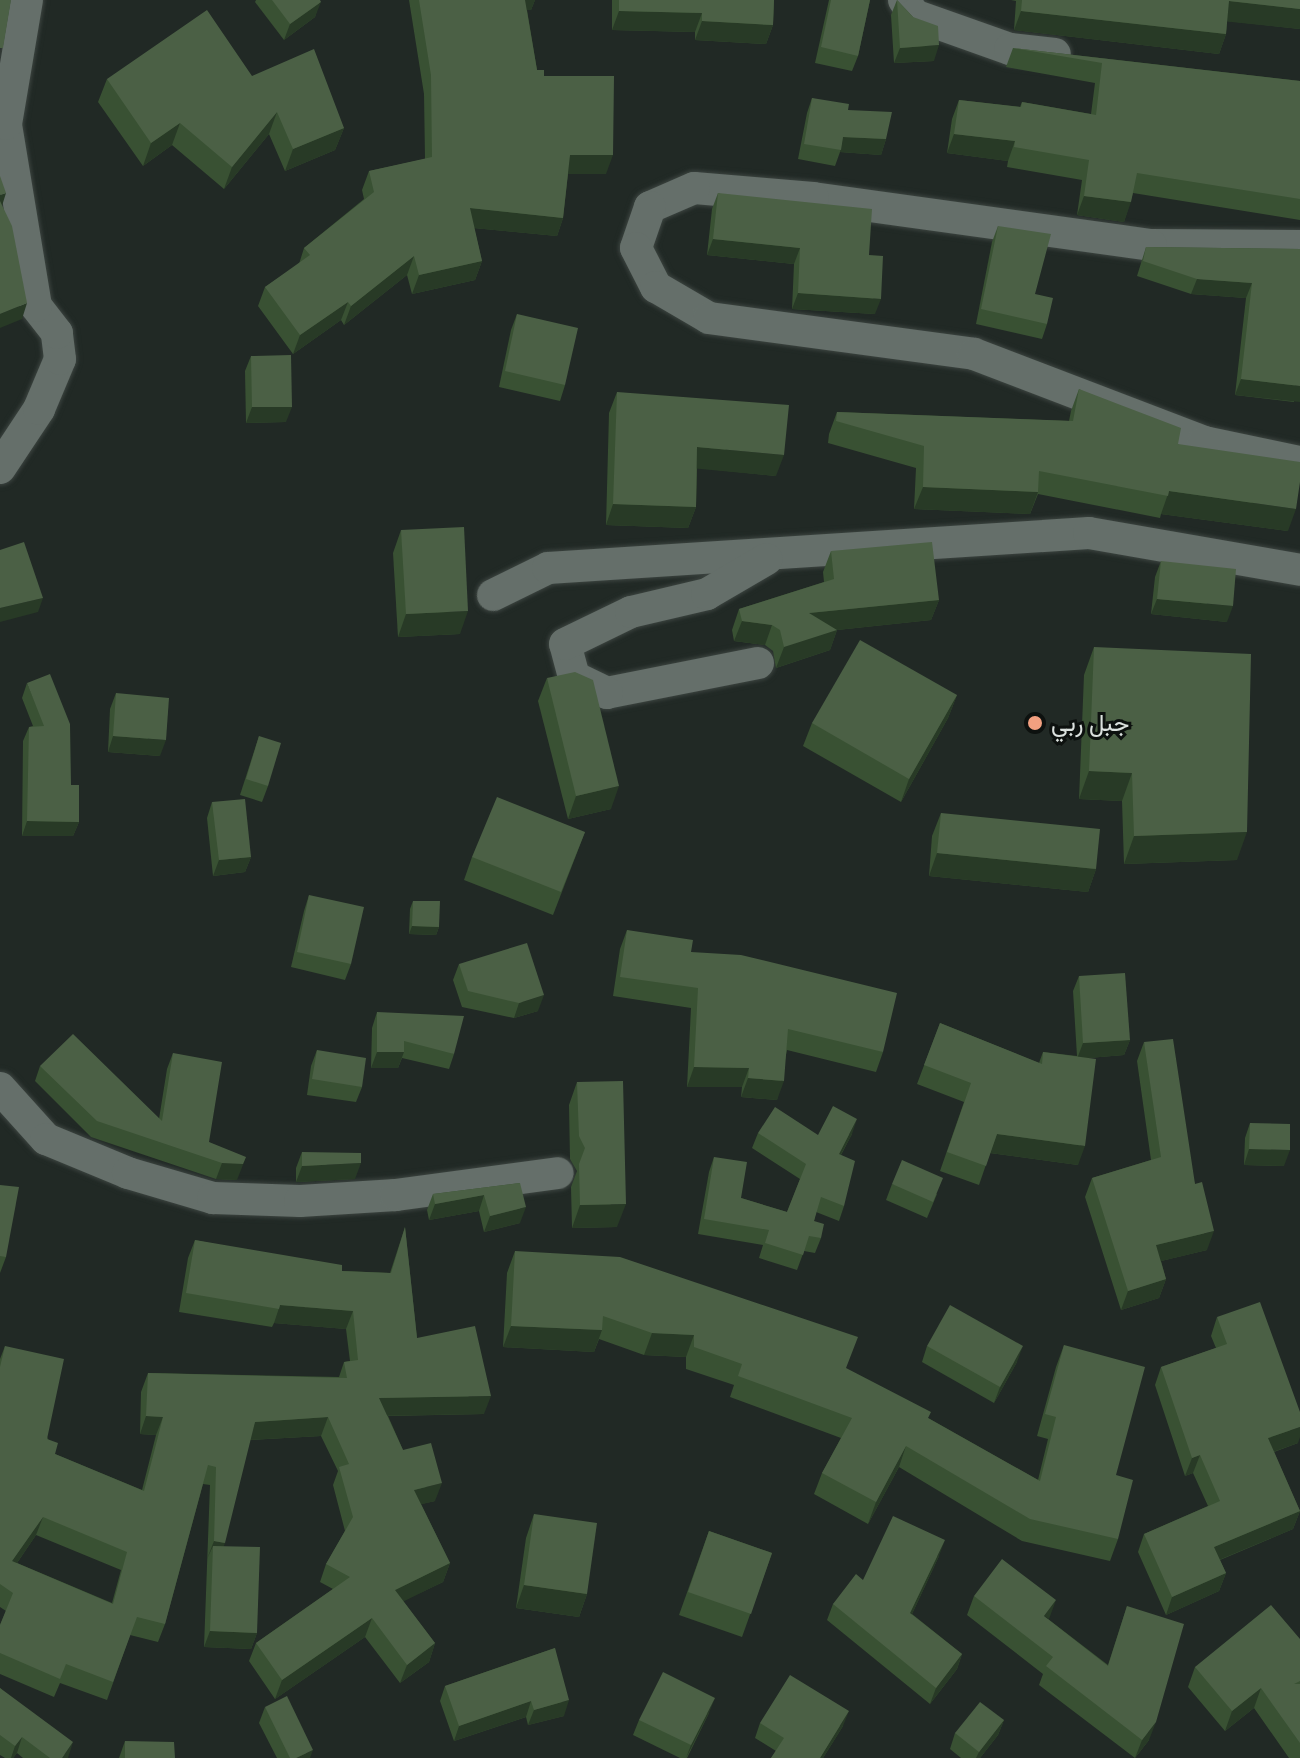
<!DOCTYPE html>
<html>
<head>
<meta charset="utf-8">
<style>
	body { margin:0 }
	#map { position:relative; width:1300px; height:1758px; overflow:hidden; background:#212925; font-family:"Zilla Slab",Vazirmatn,serif }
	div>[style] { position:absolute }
	.roads { filter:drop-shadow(0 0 2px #3c4440) drop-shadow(0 0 2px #3c4440) }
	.minor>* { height:32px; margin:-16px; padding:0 16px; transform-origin:16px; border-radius:16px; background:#656f6a }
	.wall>* { inset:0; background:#395133 }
	.shaded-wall>* { inset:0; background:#283a26 }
	.building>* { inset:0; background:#4b6045 }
	.dots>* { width:22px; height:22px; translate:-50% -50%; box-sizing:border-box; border:4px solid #0d110f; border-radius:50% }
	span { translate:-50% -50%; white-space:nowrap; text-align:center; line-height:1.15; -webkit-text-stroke:6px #0d110f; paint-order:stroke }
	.poi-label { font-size:24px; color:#dbe1de }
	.left { translate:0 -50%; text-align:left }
</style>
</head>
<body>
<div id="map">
	<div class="roads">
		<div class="minor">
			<i style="left:904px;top:0;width:18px;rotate:56deg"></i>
			<i style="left:914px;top:15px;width:102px;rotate:19.5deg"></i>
			<i style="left:1010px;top:49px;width:45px;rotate:6.3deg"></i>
			<i style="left:1300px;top:246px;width:149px;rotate:-179.6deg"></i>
			<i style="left:1151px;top:245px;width:341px;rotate:-172.1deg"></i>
			<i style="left:813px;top:198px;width:119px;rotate:-175.2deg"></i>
			<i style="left:694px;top:188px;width:48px;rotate:156.6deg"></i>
			<i style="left:650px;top:207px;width:43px;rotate:108.9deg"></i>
			<i style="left:636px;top:248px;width:44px;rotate:62.9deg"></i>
			<i style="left:656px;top:287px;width:61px;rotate:30.3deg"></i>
			<i style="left:709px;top:318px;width:267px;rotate:7.7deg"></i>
			<i style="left:974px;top:354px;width:246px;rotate:20.9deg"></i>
			<i style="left:1204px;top:442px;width:98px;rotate:11.8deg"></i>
			<i style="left:0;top:468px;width:71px;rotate:-56.5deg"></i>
			<i style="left:39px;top:409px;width:54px;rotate:-67.2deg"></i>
			<i style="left:60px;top:359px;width:26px;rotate:-97deg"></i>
			<i style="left:57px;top:333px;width:34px;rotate:-128deg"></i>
			<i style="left:36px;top:306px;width:184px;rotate:-99.4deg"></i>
			<i style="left:6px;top:124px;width:126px;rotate:-80.4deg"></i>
			<i style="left:493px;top:595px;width:61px;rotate:-26.1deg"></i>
			<i style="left:548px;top:568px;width:542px;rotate:-3.7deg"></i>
			<i style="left:1089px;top:533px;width:214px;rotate:9.9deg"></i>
			<i style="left:758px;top:663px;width:154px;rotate:168.8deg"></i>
			<i style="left:607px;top:693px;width:37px;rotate:-154deg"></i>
			<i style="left:574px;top:677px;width:34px;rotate:-105deg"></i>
			<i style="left:565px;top:644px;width:73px;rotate:-25.9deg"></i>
			<i style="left:631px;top:612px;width:78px;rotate:-13.3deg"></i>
			<i style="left:707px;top:594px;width:69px;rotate:-30.3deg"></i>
			<i style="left:0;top:1088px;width:69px;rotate:48deg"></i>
			<i style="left:46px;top:1139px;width:89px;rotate:22.5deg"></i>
			<i style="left:128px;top:1173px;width:89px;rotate:16.4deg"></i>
			<i style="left:213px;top:1198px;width:87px;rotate:2deg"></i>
			<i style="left:300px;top:1201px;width:96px;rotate:-3.6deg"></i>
			<i style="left:396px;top:1195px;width:163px;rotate:-7.7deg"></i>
		</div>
	</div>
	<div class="wall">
		<i style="clip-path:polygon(256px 0,320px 0,315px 17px,284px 40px,255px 2px)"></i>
		<i style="clip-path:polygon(409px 0,535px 0,531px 10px,527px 10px,537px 70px,544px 76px,606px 174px,568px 174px,563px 218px,557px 236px,474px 228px,482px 261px,475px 280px,412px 294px,407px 275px,344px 325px,341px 320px,293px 354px,258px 306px,265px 287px,299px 264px,304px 248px,364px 199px,362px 190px,369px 171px,425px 159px,424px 94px)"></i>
		<i style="clip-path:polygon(612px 0,774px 0,773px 25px,766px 44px,695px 40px,695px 32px,612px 30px)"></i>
		<i style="clip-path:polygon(829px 0,870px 0,858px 56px,852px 71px,815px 63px)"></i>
		<i style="clip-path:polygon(897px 0,913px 17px,934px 61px,894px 63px,891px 15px)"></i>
		<i style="clip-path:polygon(1011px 0,1300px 0,1300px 29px,1227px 21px,1226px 34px,1219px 54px,1014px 30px,1016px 1px)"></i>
		<i style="clip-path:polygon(1013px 48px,1300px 81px,1300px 220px,1133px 193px,1124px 222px,1077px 215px,1082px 180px,1007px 167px,1008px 161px,947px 153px,952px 119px,959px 100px,1020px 107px,1022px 102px,1091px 114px,1095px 83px,1006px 67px)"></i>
		<i style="clip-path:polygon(252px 76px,344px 128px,335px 150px,285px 171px,269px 134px,224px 189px,172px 145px,143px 166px,98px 102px,107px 79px)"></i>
		<i style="clip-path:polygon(812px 98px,848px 110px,886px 139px,881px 155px,840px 152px,835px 166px,798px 159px,807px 113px)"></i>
		<i style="clip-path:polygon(718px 193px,869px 255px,875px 314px,792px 309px,794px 264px,707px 255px,712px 209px)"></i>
		<i style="clip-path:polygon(998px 226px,1035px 294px,1047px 324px,1042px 339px,976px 324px,992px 242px)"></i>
		<i style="clip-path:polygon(1146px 247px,1300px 249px,1294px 402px,1235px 395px,1246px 298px,1191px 294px,1137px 276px)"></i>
		<i style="clip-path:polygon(517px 314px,565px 385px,560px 401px,499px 387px,511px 330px)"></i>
		<i style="clip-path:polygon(251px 356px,286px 422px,246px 423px,245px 371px)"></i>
		<i style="clip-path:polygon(1079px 389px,1178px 444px,1288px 531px,1161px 514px,1160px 518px,1038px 494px,1030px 514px,914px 509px,916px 468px,828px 443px,829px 434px,837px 412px,1069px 421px,1071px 411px)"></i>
		<i style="clip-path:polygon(617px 392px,776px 476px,697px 468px,696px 507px,688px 528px,606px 525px,609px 413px)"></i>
		<i style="clip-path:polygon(401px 530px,460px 634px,398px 637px,393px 553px)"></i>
		<i style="clip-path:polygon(831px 551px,939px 600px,931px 620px,837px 630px,830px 650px,776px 668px,773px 651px,765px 645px,734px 641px,732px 630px,739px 609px,824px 582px,823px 572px)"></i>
		<i style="clip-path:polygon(1161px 561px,1227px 622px,1151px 614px,1155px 577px)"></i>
		<i style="clip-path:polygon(1094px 647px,1237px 860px,1124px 864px,1122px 801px,1079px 799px,1084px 675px)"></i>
		<i style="clip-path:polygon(547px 678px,611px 809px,568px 819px,538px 701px)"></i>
		<i style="clip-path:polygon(27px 683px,71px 785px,79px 822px,73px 836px,22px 836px,23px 741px,29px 727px,33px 726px,22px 698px)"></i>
		<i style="clip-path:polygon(116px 693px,160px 756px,108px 752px,110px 709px)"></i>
		<i style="clip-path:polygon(957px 695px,948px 718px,901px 802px,803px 746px,812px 723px)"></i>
		<i style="clip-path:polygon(259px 736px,268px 786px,262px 802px,240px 795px)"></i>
		<i style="clip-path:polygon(212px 802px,251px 857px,245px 872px,213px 876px,207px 818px)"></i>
		<i style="clip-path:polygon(941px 813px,1096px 869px,1088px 892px,929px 876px,932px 836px)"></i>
		<i style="clip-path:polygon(585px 832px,553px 915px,464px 880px,472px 857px)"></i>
		<i style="clip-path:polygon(309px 895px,351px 964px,345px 980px,291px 967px,304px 911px)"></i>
		<i style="clip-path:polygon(413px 901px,439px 927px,436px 935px,409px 934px,410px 909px)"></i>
		<i style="clip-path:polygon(627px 930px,691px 952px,883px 1052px,876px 1072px,787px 1050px,777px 1100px,741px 1097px,742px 1087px,687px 1087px,691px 1008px,613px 996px,620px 949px)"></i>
		<i style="clip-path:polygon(459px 964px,538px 1011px,514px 1018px,462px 1007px,453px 980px)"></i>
		<i style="clip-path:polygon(1079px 976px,1130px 1040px,1124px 1055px,1088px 1058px,1078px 1165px,990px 1153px,979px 1185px,940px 1171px,964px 1102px,917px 1084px,940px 1023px,1039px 1063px,1043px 1052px,1077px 1056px,1073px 991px)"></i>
		<i style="clip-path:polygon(377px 1012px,454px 1054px,449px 1069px,402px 1058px,398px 1068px,371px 1068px,372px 1028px)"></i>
		<i style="clip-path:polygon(1144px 1042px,1195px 1184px,1207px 1250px,1161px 1261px,1166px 1279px,1159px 1298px,1121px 1310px,1085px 1197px,1092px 1178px,1151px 1160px,1137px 1061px)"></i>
		<i style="clip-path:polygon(317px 1050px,362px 1087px,356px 1102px,307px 1095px,311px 1066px)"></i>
		<i style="clip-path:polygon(173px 1053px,209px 1142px,237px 1180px,216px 1179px,91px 1137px,35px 1081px,40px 1066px,159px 1119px,167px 1069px)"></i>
		<i style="clip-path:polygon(577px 1082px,617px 1227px,572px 1228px,571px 1187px,577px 1171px,570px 1159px,569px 1105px)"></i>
		<i style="clip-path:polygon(1250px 1123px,1284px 1166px,1244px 1165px,1245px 1138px)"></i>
		<i style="clip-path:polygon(758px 1133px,818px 1135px,852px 1134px,841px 1155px,844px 1206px,839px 1221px,816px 1212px,814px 1221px,821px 1238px,815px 1253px,804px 1251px,797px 1270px,759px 1258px,763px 1245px,698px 1234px,709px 1172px,714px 1157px,741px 1198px,787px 1212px,800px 1179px,752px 1148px)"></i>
		<i style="clip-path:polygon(302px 1152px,355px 1179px,296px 1182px,296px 1168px)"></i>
		<i style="clip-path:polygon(520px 1183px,520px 1223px,484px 1232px,479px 1211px,429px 1220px,427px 1210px,433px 1194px)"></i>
		<i style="clip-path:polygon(892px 1184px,937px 1194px,927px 1218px,886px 1200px)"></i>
		<i style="clip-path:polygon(0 1185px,6px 1257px,0 1273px)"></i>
		<i style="clip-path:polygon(evenodd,405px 1227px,417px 1338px,484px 1414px,388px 1416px,403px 1450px,435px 1501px,421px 1504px,450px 1563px,443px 1582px,403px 1601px,435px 1643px,429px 1662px,400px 1683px,365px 1637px,275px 1699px,249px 1661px,256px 1643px,333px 1589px,320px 1582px,326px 1564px,345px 1531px,333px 1485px,338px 1471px,321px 1436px,250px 1440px,223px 1546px,257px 1633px,251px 1649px,204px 1647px,210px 1485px,203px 1484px,165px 1624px,158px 1642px,130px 1635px,107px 1700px,60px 1683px,54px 1697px,0 1674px,0 1625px,6px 1611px,0 1607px,0 1359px,5px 1346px,55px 1454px,142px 1490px,156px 1435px,140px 1434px,141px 1392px,148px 1373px,339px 1377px,344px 1362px,350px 1361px,346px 1329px,274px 1323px,272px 1327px,179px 1312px,188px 1258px,195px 1240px,342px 1271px,390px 1273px,405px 1227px,36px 1535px,121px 1570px,112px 1603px,17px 1563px,36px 1535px)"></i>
		<i style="clip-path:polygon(515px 1251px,846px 1369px,928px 1418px,1038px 1480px,1048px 1439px,1037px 1436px,1056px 1367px,1064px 1345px,1116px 1475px,1118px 1539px,1110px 1561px,1022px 1541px,899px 1467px,868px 1524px,814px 1494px,822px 1473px,841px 1438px,730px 1397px,734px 1385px,686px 1369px,686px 1357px,644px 1355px,599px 1339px,594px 1352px,503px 1347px,507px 1273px)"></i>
		<i style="clip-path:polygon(1217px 1317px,1298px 1443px,1274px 1452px,1300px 1511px,1293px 1529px,1220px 1560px,1226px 1573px,1219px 1591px,1166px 1615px,1138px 1552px,1144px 1534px,1208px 1506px,1193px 1473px,1185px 1476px,1155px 1385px,1161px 1367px,1216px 1348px,1211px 1336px)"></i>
		<i style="clip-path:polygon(927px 1346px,1017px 1362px,994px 1403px,922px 1362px)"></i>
		<i style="clip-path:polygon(534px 1514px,587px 1594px,579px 1617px,516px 1608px,526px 1538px)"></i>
		<i style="clip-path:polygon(709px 1531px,772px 1553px,742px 1637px,679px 1615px)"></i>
		<i style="clip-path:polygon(939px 1556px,912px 1614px,962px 1654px,957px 1669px,930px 1704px,827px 1620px,833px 1604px,863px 1580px)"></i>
		<i style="clip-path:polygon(974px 1596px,1048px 1619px,1108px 1665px,1127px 1606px,1149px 1740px,1135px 1758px,1039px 1685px,1043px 1674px,967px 1615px)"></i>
		<i style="clip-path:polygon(1300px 1639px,1300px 1758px,1289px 1758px,1254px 1708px,1225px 1731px,1188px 1687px,1195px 1667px)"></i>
		<i style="clip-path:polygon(555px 1648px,564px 1716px,528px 1725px,526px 1717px,454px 1741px,440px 1701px,445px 1686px)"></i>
		<i style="clip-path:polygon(0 1688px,68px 1758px,23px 1758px,17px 1753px,13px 1758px,5px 1758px,0 1755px)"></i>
		<i style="clip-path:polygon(265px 1707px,310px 1758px,277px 1758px,259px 1723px)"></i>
		<i style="clip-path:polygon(709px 1713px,687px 1758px,680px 1758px,633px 1735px,639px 1720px)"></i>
		<i style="clip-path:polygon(1004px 1720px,998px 1735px,980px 1758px,961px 1758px,950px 1749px,955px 1733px)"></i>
		<i style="clip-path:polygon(760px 1723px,843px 1726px,823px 1758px,771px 1758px,776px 1751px,755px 1738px)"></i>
		<i style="clip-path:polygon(125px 1741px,175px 1758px,119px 1758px)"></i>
	</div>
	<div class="shaded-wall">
		<i style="clip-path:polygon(520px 0,535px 0,531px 10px,516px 10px)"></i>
		<i style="clip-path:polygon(1229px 1px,1300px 9px,1300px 29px,1222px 21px)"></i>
		<i style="clip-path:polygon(321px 2px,315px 17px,284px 40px,290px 24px)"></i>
		<i style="clip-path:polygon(619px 11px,702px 13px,695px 32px,612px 30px)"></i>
		<i style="clip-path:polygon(1021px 11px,1226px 34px,1219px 54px,1014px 30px)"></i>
		<i style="clip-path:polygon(702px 21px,773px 25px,766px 44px,695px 40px)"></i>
		<i style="clip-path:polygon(939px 45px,934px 61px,894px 63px,900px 48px)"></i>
		<i style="clip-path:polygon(277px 112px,269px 134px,224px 189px,232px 167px)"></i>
		<i style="clip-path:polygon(180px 123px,172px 145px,143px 166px,151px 143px)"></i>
		<i style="clip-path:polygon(344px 128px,335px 150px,285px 171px,293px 149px)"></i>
		<i style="clip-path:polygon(954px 134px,1015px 141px,1008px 161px,947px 153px)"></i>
		<i style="clip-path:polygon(843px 137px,886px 139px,881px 155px,840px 152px)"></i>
		<i style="clip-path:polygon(570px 155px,613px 155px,606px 174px,563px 174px)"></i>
		<i style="clip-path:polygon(6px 193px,1px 209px,0 209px,0 195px)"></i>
		<i style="clip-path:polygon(1084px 196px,1131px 202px,1124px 222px,1077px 215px)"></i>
		<i style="clip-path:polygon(470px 208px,563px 218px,557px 236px,463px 227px)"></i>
		<i style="clip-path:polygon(713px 239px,800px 248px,794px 264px,707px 255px)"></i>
		<i style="clip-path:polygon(414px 256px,407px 275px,344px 325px,351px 306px)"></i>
		<i style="clip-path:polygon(482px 261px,475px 280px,412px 294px,419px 275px)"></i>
		<i style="clip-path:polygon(1197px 279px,1252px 283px,1246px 298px,1191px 294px)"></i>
		<i style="clip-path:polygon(798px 293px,881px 299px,875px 314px,792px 309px)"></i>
		<i style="clip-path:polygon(348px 302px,341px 320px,293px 354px,300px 335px)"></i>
		<i style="clip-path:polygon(27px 303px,22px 319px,0 328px,0 314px)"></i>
		<i style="clip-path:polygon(1241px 379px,1300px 386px,1300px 402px,1235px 395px)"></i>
		<i style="clip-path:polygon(252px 407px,292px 407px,286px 422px,246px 423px)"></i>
		<i style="clip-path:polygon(697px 447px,784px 455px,776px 476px,690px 468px)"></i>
		<i style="clip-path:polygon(923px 487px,1038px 492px,1030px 514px,914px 509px)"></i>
		<i style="clip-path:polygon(1169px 491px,1296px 509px,1288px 531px,1161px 514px)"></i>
		<i style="clip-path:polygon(613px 504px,696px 507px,688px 528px,606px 525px)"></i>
		<i style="clip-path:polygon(43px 598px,38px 612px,0 622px,0 608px)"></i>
		<i style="clip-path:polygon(1157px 599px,1233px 606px,1227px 622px,1151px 614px)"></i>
		<i style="clip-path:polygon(939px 600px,931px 620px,837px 630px,830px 650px,776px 668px,784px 647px,809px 613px)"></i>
		<i style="clip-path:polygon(468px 611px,460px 634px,398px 637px,406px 614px)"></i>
		<i style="clip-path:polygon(742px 621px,772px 625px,765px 645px,734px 641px)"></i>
		<i style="clip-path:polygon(957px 695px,948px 718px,901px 802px,909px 779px)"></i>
		<i style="clip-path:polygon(113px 736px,166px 740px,160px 756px,108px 752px)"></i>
		<i style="clip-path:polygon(1089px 771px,1132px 773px,1122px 801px,1079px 799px)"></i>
		<i style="clip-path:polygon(619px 786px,611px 809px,568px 819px,576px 796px)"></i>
		<i style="clip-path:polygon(27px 821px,79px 822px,73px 836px,22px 836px)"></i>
		<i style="clip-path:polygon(1247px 832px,1237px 860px,1124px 864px,1134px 836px)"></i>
		<i style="clip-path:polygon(937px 853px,1096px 869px,1088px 892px,929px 876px)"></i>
		<i style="clip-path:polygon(251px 857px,245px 872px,213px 876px,219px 860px)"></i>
		<i style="clip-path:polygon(412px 926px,439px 927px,436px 935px,409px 934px)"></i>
		<i style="clip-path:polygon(544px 995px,538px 1011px,514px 1018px,519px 1003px)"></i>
		<i style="clip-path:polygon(1130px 1040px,1124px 1055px,1077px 1059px,1083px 1043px)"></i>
		<i style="clip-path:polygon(377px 1052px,404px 1052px,398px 1068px,371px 1068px)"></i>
		<i style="clip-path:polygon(694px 1067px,749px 1068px,742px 1087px,687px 1087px)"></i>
		<i style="clip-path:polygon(748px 1078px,784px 1081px,777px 1100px,741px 1097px)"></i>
		<i style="clip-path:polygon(857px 1119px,852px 1134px,833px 1169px,839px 1154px)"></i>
		<i style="clip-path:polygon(997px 1134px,1085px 1146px,1078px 1165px,990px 1153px)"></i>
		<i style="clip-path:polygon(1249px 1149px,1290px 1150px,1284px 1166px,1244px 1165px)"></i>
		<i style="clip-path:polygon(246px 1157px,237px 1180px,216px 1179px,222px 1163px)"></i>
		<i style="clip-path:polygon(361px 1163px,355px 1179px,296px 1182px,302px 1166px)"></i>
		<i style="clip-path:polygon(484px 1195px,479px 1211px,429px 1220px,435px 1204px)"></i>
		<i style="clip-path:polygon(626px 1204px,617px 1227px,572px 1228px,580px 1205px)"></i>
		<i style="clip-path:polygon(526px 1207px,520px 1223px,484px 1232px,490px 1216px)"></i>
		<i style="clip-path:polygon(1214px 1231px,1207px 1250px,1149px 1264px,1156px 1245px)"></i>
		<i style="clip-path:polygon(1166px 1279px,1159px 1298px,1121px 1310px,1128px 1291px)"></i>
		<i style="clip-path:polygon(280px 1305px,353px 1311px,346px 1329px,274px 1323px)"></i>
		<i style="clip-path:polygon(511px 1326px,602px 1330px,594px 1352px,503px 1347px)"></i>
		<i style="clip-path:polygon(652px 1333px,694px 1335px,686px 1357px,644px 1355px)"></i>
		<i style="clip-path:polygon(1023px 1346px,1017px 1362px,994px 1403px,1000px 1387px)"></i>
		<i style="clip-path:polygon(491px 1396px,484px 1414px,373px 1416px,379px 1398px)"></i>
		<i style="clip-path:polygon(146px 1416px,163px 1417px,156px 1435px,140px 1434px)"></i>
		<i style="clip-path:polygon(328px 1417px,321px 1436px,248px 1440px,255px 1422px)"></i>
		<i style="clip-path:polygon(1300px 1427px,1300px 1437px,1298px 1443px,1262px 1456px,1268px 1438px)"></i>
		<i style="clip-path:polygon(906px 1446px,899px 1467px,868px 1524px,876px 1502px)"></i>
		<i style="clip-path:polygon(1200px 1455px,1193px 1473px,1185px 1476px,1192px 1458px)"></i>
		<i style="clip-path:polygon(442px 1483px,435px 1501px,407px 1508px,414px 1490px)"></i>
		<i style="clip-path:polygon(1300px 1511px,1293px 1529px,1207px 1565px,1214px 1547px)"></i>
		<i style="clip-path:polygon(43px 1517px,36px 1535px,6px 1579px,12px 1561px)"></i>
		<i style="clip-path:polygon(945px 1540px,939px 1556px,905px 1629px,910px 1613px)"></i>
		<i style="clip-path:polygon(214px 1541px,225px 1543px,218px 1561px,213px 1546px,207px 1559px)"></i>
		<i style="clip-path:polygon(450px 1563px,443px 1582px,388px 1609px,395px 1590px)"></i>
		<i style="clip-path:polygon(1226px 1573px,1219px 1591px,1166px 1615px,1172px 1597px)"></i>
		<i style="clip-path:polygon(524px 1585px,587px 1594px,579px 1617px,516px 1608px)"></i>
		<i style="clip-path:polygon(1056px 1600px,1049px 1619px,1044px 1616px)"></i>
		<i style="clip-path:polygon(372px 1618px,365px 1637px,275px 1699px,282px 1680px)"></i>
		<i style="clip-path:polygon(210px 1631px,257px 1633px,251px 1649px,204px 1647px)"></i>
		<i style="clip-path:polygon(435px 1643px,429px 1662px,400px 1683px,407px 1665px)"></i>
		<i style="clip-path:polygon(962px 1654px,957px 1669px,930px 1704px,936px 1688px)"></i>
		<i style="clip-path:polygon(1261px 1688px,1254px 1708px,1225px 1731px,1232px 1711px)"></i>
		<i style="clip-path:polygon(715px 1698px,709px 1713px,686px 1758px,691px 1745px)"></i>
		<i style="clip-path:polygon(569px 1700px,564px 1716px,528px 1725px,534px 1710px)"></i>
		<i style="clip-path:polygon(531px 1701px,526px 1717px,454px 1741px,459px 1726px)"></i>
		<i style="clip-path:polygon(849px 1711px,843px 1726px,823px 1758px,820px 1758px)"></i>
		<i style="clip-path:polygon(1004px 1720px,998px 1735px,980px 1758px,976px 1758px,979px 1752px)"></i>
		<i style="clip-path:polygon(1156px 1722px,1149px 1740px,1135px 1758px,1142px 1740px)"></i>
		<i style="clip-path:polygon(22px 1737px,17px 1753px,13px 1758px,11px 1758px,15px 1746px)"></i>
		<i style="clip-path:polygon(73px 1742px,68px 1758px,62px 1758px)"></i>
		<i style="clip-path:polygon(313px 1750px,310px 1758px,296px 1758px)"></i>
	</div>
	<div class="building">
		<i style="clip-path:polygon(0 0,11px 0,3px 48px,0 48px)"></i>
		<i style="clip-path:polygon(272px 0,320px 0,321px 2px,290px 24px)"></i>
		<i style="clip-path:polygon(419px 0,525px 0,537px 70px,544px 70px,544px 76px,614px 76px,613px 155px,570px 155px,563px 218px,470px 208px,482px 261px,419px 275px,414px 256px,351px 306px,348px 302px,300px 335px,265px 287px,310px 255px,304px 248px,374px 192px,369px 171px,432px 157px,431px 75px)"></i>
		<i style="clip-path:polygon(619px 0,774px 0,773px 25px,702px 21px,702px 13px,619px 11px)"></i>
		<i style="clip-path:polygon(831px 0,870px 0,858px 56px,821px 47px)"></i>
		<i style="clip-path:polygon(897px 0,913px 17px,938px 26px,939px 45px,900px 48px)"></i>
		<i style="clip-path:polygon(1022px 0,1300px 0,1300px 9px,1229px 1px,1226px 34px,1021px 11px)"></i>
		<i style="clip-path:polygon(207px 10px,252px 76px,314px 49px,344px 128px,293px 149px,277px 112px,232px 167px,180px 123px,151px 143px,107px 79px)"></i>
		<i style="clip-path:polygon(1013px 48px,1300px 81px,1300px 199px,1137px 173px,1131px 202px,1084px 196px,1089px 160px,1014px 147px,1015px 141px,954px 134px,959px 100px,1021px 107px,1022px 102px,1096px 115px,1102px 63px)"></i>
		<i style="clip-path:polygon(812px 98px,849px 104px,848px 110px,892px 112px,886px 139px,843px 137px,841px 150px,804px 144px)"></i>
		<i style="clip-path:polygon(0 176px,6px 193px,0 195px)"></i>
		<i style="clip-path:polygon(718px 193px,872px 209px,869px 255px,883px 256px,881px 299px,798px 293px,800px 248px,713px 239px)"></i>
		<i style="clip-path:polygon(0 201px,12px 226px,27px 303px,0 314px)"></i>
		<i style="clip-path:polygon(998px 226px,1051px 234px,1035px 294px,1053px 298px,1047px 324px,981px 309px)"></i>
		<i style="clip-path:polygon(1146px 247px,1300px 249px,1300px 386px,1241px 379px,1252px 283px,1197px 279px,1143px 261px)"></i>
		<i style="clip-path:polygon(517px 314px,578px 328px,565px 385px,505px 371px)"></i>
		<i style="clip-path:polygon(291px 355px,292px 407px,252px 407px,251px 356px)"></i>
		<i style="clip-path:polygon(1079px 389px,1181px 428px,1178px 444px,1300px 462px,1300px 482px,1296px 509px,1169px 491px,1168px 496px,1039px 471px,1038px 492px,923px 487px,924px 446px,836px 421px,837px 412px,1073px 421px)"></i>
		<i style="clip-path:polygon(617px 392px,789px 405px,784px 455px,697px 447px,696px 507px,613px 504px)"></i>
		<i style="clip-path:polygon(464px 527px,468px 611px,406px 614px,401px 530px)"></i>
		<i style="clip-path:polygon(24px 542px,43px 598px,0 608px,0 550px)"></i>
		<i style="clip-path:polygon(932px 542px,939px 600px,809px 613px,837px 630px,784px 647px,780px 630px,772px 625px,742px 621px,739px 609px,834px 579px,831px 551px)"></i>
		<i style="clip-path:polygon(1161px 561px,1236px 569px,1233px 606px,1157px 599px)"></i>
		<i style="clip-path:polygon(860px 640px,957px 695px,909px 779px,812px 723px)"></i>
		<i style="clip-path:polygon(1094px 647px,1251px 654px,1247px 832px,1134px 836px,1132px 773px,1089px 771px)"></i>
		<i style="clip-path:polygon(575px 672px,593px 680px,619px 786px,576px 796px,547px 678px)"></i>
		<i style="clip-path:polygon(50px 674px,70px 724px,71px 785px,79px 785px,79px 822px,27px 821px,29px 727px,44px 726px,27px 683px)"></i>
		<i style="clip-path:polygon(116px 693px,169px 698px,166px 740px,113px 736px)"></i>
		<i style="clip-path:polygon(259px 736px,281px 743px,268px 786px,246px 779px)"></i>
		<i style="clip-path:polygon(497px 797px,585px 832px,561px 892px,472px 857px)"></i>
		<i style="clip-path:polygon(245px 799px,251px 857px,219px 860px,212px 802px)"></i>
		<i style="clip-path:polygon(941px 813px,1100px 829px,1096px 869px,937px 853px)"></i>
		<i style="clip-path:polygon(309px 895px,364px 907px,351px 964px,297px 952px)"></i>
		<i style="clip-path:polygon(413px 901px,440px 901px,439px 927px,412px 926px)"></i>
		<i style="clip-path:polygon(627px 930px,693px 940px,691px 952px,741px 955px,897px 993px,883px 1052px,788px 1029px,784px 1081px,748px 1078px,749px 1068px,694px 1067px,698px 988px,620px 977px)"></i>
		<i style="clip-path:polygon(527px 943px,544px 995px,519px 1003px,468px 991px,459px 964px)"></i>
		<i style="clip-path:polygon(1125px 973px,1130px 1040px,1083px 1043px,1079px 976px)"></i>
		<i style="clip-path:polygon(377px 1012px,464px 1016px,454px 1054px,404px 1041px,404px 1052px,377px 1052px)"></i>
		<i style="clip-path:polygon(940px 1023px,1042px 1064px,1043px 1052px,1096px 1059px,1085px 1146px,997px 1134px,986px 1166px,947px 1152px,971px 1083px,924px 1065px)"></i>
		<i style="clip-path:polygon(73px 1034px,162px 1121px,173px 1053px,222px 1062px,209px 1142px,246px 1157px,243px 1164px,222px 1163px,97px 1121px,40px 1066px)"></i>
		<i style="clip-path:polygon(1173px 1039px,1195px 1184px,1202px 1182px,1214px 1231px,1156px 1245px,1166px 1279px,1128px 1291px,1092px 1178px,1161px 1157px,1144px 1042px)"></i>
		<i style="clip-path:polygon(317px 1050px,366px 1058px,362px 1087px,312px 1079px)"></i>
		<i style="clip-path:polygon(623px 1081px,626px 1204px,580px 1205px,579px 1164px,585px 1148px,579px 1136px,577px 1082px)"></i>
		<i style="clip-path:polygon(833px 1106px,857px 1119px,839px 1154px,855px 1161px,844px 1206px,821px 1197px,814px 1221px,824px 1224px,821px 1238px,809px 1236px,803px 1255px,765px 1243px,769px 1230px,704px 1219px,714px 1157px,747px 1162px,741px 1198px,787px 1212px,806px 1164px,758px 1133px,775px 1107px,818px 1135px)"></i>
		<i style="clip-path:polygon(1250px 1123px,1290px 1124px,1290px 1150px,1249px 1149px)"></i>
		<i style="clip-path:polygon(302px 1152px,361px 1153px,361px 1163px,302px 1166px)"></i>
		<i style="clip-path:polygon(902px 1160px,943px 1178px,933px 1202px,892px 1184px)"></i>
		<i style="clip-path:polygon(520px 1183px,526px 1207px,490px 1216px,484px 1195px,435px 1204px,433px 1194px)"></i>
		<i style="clip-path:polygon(0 1185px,19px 1187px,6px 1257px,0 1256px)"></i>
		<i style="clip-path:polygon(evenodd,405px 1227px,417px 1338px,475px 1326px,491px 1396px,379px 1398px,403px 1450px,431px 1443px,442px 1483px,414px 1490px,450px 1563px,395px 1590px,435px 1643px,407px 1665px,372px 1618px,282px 1680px,256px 1643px,350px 1577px,326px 1564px,353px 1517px,339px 1467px,349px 1464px,328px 1417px,255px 1422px,225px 1543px,214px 1541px,216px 1467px,208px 1465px,165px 1624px,137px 1617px,113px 1682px,66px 1664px,60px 1679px,0 1653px,0 1625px,13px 1593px,0 1584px,0 1367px,5px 1346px,64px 1359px,47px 1439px,58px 1443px,55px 1454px,144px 1491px,163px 1417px,146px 1416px,148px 1373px,347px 1378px,344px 1362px,358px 1360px,353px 1311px,280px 1305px,279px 1309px,186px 1293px,195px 1240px,342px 1265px,342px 1271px,391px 1273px,405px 1227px,43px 1517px,127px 1552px,113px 1604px,12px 1561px,43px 1517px)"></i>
		<i style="clip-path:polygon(515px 1251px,620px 1257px,858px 1337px,846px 1368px,931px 1412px,928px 1418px,1040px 1481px,1056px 1417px,1045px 1414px,1064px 1345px,1145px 1367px,1116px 1475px,1133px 1480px,1118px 1539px,1030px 1519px,906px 1446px,876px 1502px,822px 1473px,852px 1418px,738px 1376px,742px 1364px,694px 1347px,694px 1335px,652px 1333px,603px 1316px,602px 1330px,511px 1326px)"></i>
		<i style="clip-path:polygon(1260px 1302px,1300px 1412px,1300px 1427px,1268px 1438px,1300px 1511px,1214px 1547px,1226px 1573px,1172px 1597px,1144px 1534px,1220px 1501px,1200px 1455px,1192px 1458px,1161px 1367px,1227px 1344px,1217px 1317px)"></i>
		<i style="clip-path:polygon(950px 1305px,1023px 1346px,1000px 1387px,927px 1346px)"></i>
		<i style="clip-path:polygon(534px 1514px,597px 1523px,587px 1594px,524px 1585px)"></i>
		<i style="clip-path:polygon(893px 1516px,945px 1540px,910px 1613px,962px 1654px,936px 1688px,833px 1604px,856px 1574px,863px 1580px)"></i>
		<i style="clip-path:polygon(709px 1531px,772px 1553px,751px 1614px,688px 1592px)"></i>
		<i style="clip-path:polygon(213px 1546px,260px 1547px,257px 1633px,210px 1631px)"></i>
		<i style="clip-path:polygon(1002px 1559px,1056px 1600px,1044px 1616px,1108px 1666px,1127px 1606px,1184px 1624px,1156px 1722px,1142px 1740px,1046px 1666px,1053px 1657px,974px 1596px)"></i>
		<i style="clip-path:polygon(1271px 1605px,1300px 1639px,1300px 1681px,1294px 1684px,1300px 1684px,1300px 1743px,1261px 1688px,1232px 1711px,1195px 1667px)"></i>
		<i style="clip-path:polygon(555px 1648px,569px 1700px,534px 1710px,531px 1701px,459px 1726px,445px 1686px)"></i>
		<i style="clip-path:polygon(663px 1672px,715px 1698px,691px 1745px,639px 1720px)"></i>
		<i style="clip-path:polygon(790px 1675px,849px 1711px,820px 1758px,771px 1758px,784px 1738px,760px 1723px)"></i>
		<i style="clip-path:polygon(0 1688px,73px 1742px,62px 1758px,50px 1758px,22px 1737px,15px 1746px,0 1735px)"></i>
		<i style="clip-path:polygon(287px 1696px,313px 1750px,296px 1758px,290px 1758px,265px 1707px)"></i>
		<i style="clip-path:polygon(980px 1702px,1004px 1720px,979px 1752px,955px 1733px)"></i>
		<i style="clip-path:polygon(125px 1741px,174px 1742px,175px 1758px,125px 1758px)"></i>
	</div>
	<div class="dots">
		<i style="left:1035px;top:723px;background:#f2a080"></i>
	</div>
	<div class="poi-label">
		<span class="left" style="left:1051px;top:723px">جبل ربي</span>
	</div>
</div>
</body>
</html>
